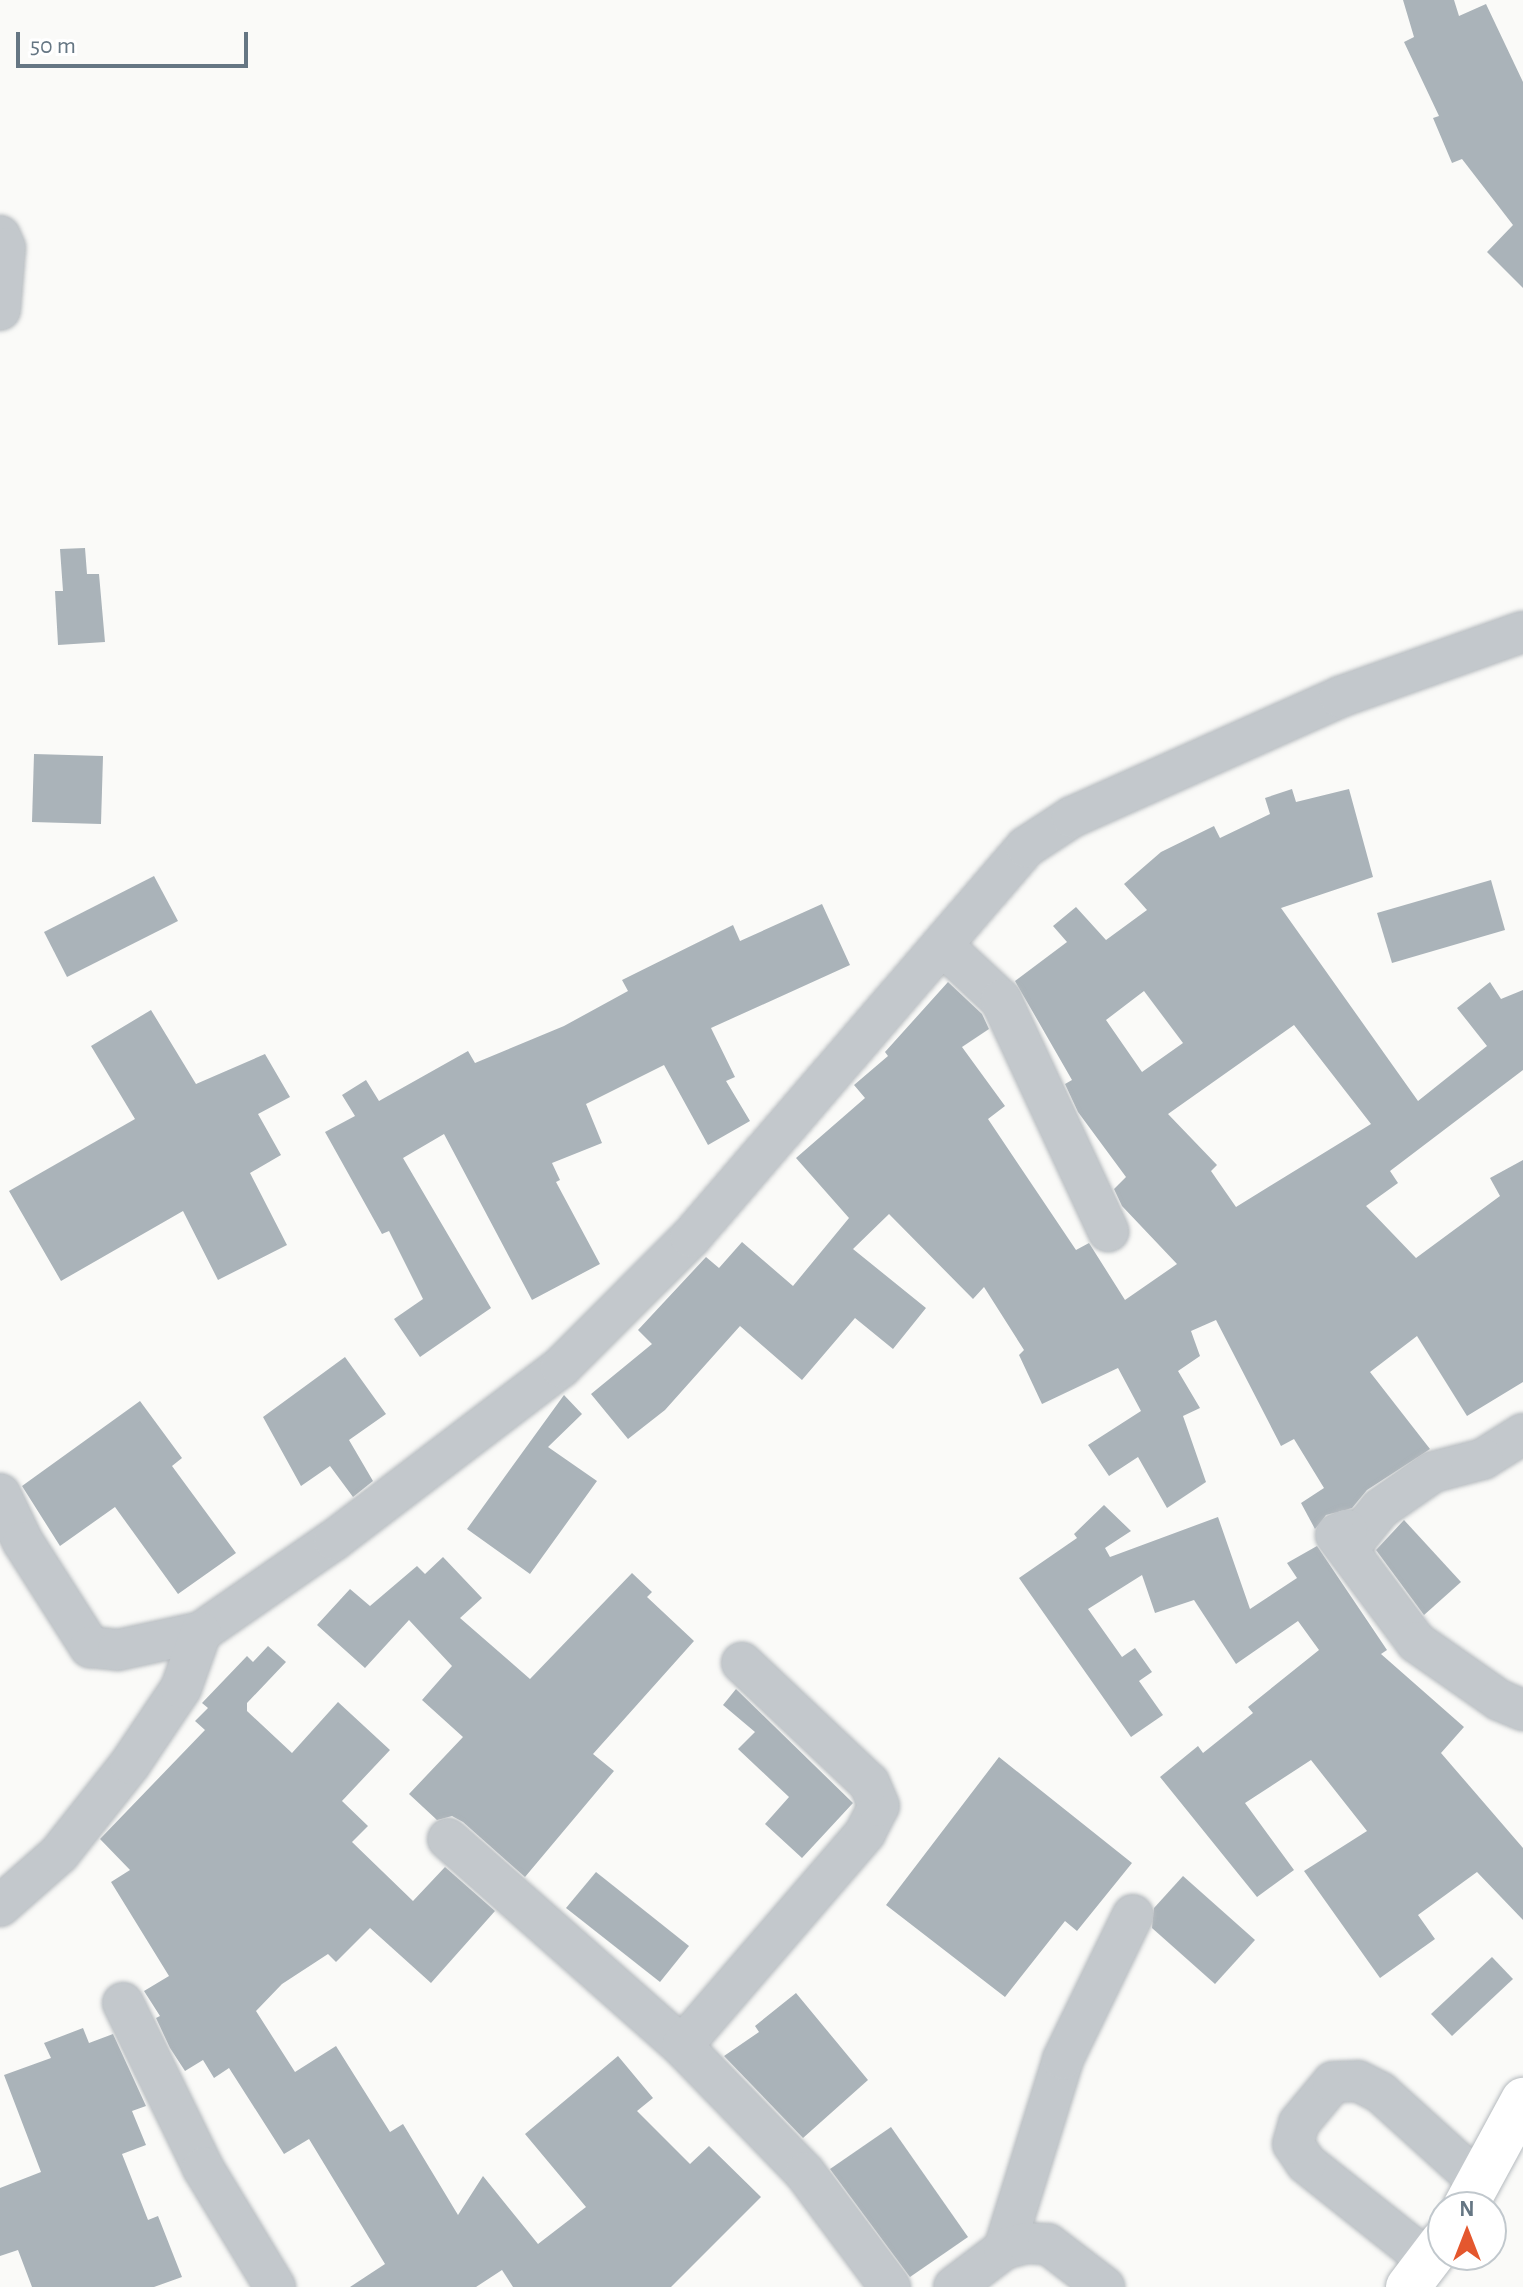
<!DOCTYPE html>
<html>
<head>
<meta charset="utf-8">
<style>
	body { margin:0 }
	#map { position:relative; width:1523px; height:2287px; overflow:hidden; background:#fafaf8; font-family:"Alegreya Sans",sans-serif }
	div>[style] { position:absolute }
	.building>* { inset:0; background:#aab3b9 }
	.roads { filter:drop-shadow(0 0 2px #b5babe) drop-shadow(0 0 2px #b5babe) }
	.minor>* { height:40px; margin:-20px; padding:0 20px; transform-origin:20px; border-radius:20px; background:#c3c8cc }
	.major>* { height:44px; margin:-22px; padding:0 22px; transform-origin:22px; border-radius:22px; background:#fff }
	span { translate:-50% -50%; white-space:nowrap; text-align:center; line-height:1.15; -webkit-text-stroke:8px #fff; paint-order:stroke }
	.north { position:absolute; left:1427px; top:2191px; width:80px; height:80px; box-sizing:border-box; background:#fff; border:2px solid #c1c8cd; border-radius:50%; rotate:0deg; font-size:22px; font-weight:700; line-height:32px; text-align:center; color:#657683 }
	.north::after { content:''; display:block; margin:auto; width:28px; height:36px; background:#e4572e; clip-path:polygon(50% 0,100% 100%,50% 72%,0 100%) }
	.scale { position:absolute; left:16px; top:32px; width:232px; height:36px; box-sizing:border-box; border:4px solid #657683; border-top:0; padding-left:10px; font-size:24px; line-height:28px; white-space:nowrap; color:#657683; -webkit-text-stroke:6px #fff; paint-order:stroke }
</style>
</head>
<body>
<div id="map">
	<div class="building">
		<i style="clip-path:polygon(1403px 0,1454px 0,1459px 16px,1486px 4px,1523px 82px,1523px 288px,1487px 252px,1513px 225px,1462px 159px,1452px 163px,1433px 118px,1439px 116px,1404px 42px,1414px 37px)"></i>
		<i style="clip-path:polygon(85px 548px,87px 574px,99px 574px,105px 642px,58px 645px,55px 591px,63px 591px,60px 549px)"></i>
		<i style="clip-path:polygon(34px 754px,103px 756px,101px 824px,32px 822px)"></i>
		<i style="clip-path:polygon(evenodd,1292px 789px,1296px 802px,1349px 789px,1373px 877px,1281px 908px,1418px 1101px,1487px 1046px,1457px 1008px,1490px 982px,1501px 999px,1523px 990px,1523px 1070px,1390px 1171px,1398px 1183px,1366px 1206px,1416px 1258px,1500px 1196px,1490px 1178px,1523px 1160px,1523px 1382px,1467px 1416px,1417px 1336px,1370px 1372px,1430px 1449px,1367px 1490px,1352px 1508px,1326px 1515px,1315px 1529px,1301px 1503px,1324px 1488px,1294px 1439px,1281px 1446px,1216px 1320px,1191px 1331px,1200px 1356px,1178px 1371px,1200px 1408px,1183px 1416px,1206px 1482px,1167px 1508px,1138px 1457px,1109px 1476px,1088px 1445px,1141px 1411px,1118px 1368px,1042px 1404px,1019px 1355px,1024px 1350px,984px 1287px,973px 1299px,889px 1214px,853px 1249px,926px 1308px,893px 1349px,855px 1318px,802px 1380px,740px 1326px,665px 1410px,628px 1439px,591px 1394px,652px 1344px,638px 1330px,706px 1257px,719px 1268px,742px 1242px,793px 1286px,849px 1218px,796px 1158px,865px 1098px,854px 1085px,888px 1056px,885px 1052px,948px 982px,982px 1014px,989px 1029px,962px 1047px,1005px 1106px,988px 1119px,1076px 1250px,1089px 1243px,1125px 1300px,1177px 1264px,1122px 1206px,1114px 1189px,1126px 1177px,1078px 1112px,1065px 1084px,1072px 1080px,1015px 981px,1067px 942px,1053px 926px,1076px 907px,1106px 940px,1147px 910px,1124px 884px,1161px 852px,1214px 826px,1220px 838px,1270px 814px,1265px 798px,1292px 789px,1144px 991px,1183px 1043px,1142px 1072px,1106px 1020px,1144px 991px,1292px 789px,1294px 1025px,1371px 1124px,1236px 1207px,1211px 1171px,1217px 1165px,1168px 1114px,1294px 1025px)"></i>
		<i style="clip-path:polygon(154px 876px,178px 921px,67px 977px,44px 932px)"></i>
		<i style="clip-path:polygon(1491px 880px,1505px 930px,1392px 963px,1377px 913px)"></i>
		<i style="clip-path:polygon(822px 904px,850px 965px,711px 1028px,735px 1077px,726px 1081px,750px 1121px,708px 1145px,664px 1065px,586px 1104px,602px 1143px,552px 1163px,560px 1180px,556px 1182px,600px 1264px,532px 1300px,444px 1134px,403px 1158px,491px 1308px,420px 1357px,394px 1319px,423px 1299px,389px 1231px,382px 1234px,325px 1132px,355px 1116px,342px 1095px,366px 1080px,379px 1101px,468px 1051px,475px 1063px,564px 1026px,628px 991px,622px 980px,733px 925px,740px 941px)"></i>
		<i style="clip-path:polygon(151px 1010px,196px 1084px,265px 1054px,290px 1097px,258px 1114px,281px 1155px,250px 1173px,287px 1245px,218px 1280px,183px 1211px,61px 1281px,9px 1191px,135px 1119px,91px 1046px)"></i>
		<i style="clip-path:polygon(345px 1357px,386px 1414px,349px 1440px,373px 1481px,353px 1497px,330px 1466px,301px 1486px,263px 1417px)"></i>
		<i style="clip-path:polygon(564px 1395px,582px 1414px,548px 1447px,597px 1481px,530px 1574px,467px 1529px)"></i>
		<i style="clip-path:polygon(140px 1401px,182px 1458px,172px 1466px,236px 1553px,178px 1594px,115px 1507px,60px 1546px,22px 1486px)"></i>
		<i style="clip-path:polygon(1104px 1505px,1131px 1531px,1105px 1548px,1110px 1557px,1218px 1517px,1250px 1609px,1297px 1578px,1287px 1563px,1317px 1546px,1387px 1650px,1381px 1654px,1464px 1727px,1441px 1753px,1523px 1848px,1523px 1920px,1477px 1872px,1418px 1915px,1435px 1939px,1380px 1978px,1304px 1871px,1367px 1831px,1311px 1760px,1245px 1803px,1294px 1870px,1257px 1897px,1160px 1777px,1198px 1746px,1203px 1753px,1253px 1713px,1248px 1707px,1319px 1650px,1298px 1621px,1236px 1664px,1194px 1600px,1155px 1613px,1142px 1575px,1088px 1609px,1122px 1657px,1135px 1648px,1152px 1672px,1139px 1681px,1163px 1715px,1131px 1737px,1019px 1578px,1077px 1538px,1074px 1534px)"></i>
		<i style="clip-path:polygon(1404px 1520px,1461px 1582px,1424px 1615px,1376px 1550px)"></i>
		<i style="clip-path:polygon(443px 1557px,482px 1598px,460px 1618px,530px 1679px,632px 1573px,652px 1592px,647px 1597px,694px 1641px,593px 1754px,614px 1771px,525px 1877px,463px 1822px,452px 1816px,437px 1820px,409px 1794px,463px 1737px,422px 1700px,452px 1666px,409px 1620px,365px 1668px,317px 1625px,350px 1589px,370px 1606px,417px 1566px,425px 1574px)"></i>
		<i style="clip-path:polygon(268px 1646px,286px 1662px,247px 1703px,247px 1711px,292px 1753px,338px 1702px,390px 1750px,342px 1801px,368px 1826px,352px 1842px,413px 1901px,445px 1867px,495px 1911px,431px 1983px,370px 1928px,336px 1962px,328px 1954px,282px 1984px,256px 2011px,295px 2072px,336px 2046px,390px 2132px,403px 2124px,458px 2215px,483px 2176px,538px 2244px,586px 2207px,525px 2134px,618px 2056px,653px 2098px,637px 2111px,690px 2164px,709px 2146px,761px 2197px,671px 2287px,513px 2287px,502px 2270px,476px 2287px,350px 2287px,385px 2264px,309px 2139px,284px 2154px,229px 2068px,214px 2078px,203px 2060px,185px 2071px,170px 2048px,156px 2018px,160px 2016px,144px 1991px,169px 1976px,111px 1882px,130px 1870px,100px 1839px,205px 1730px,195px 1721px,208px 1708px,202px 1703px,247px 1656px,253px 1662px)"></i>
		<i style="clip-path:polygon(736px 1689px,853px 1803px,802px 1858px,765px 1824px,789px 1797px,738px 1749px,755px 1732px,723px 1705px)"></i>
		<i style="clip-path:polygon(999px 1757px,1132px 1863px,1077px 1931px,1065px 1921px,1005px 1997px,886px 1905px)"></i>
		<i style="clip-path:polygon(596px 1872px,689px 1946px,660px 1982px,566px 1908px)"></i>
		<i style="clip-path:polygon(1183px 1876px,1255px 1940px,1215px 1984px,1152px 1928px,1154px 1908px)"></i>
		<i style="clip-path:polygon(1492px 1957px,1513px 1979px,1452px 2036px,1431px 2014px)"></i>
		<i style="clip-path:polygon(796px 1993px,868px 2080px,803px 2138px,724px 2056px,759px 2032px,755px 2026px)"></i>
		<i style="clip-path:polygon(83px 2028px,89px 2043px,113px 2034px,146px 2106px,132px 2111px,146px 2145px,122px 2154px,148px 2220px,158px 2216px,182px 2277px,154px 2287px,32px 2287px,18px 2250px,0 2256px,0 2188px,41px 2172px,4px 2075px,51px 2058px,44px 2043px)"></i>
		<i style="clip-path:polygon(891px 2127px,968px 2237px,910px 2277px,830px 2169px)"></i>
	</div>
	<div class="roads">
		<div class="minor">
			<i style="left:0;top:236px;width:13px;rotate:67deg"></i>
			<i style="left:5px;top:248px;width:62px;rotate:94.6deg"></i>
			<i style="left:942px;top:945px;width:81px;rotate:43deg"></i>
			<i style="left:1001px;top:1000px;width:255px;rotate:65.1deg"></i>
			<i style="left:1523px;top:1434px;width:47px;rotate:148deg"></i>
			<i style="left:1483px;top:1459px;width:52px;rotate:165.4deg"></i>
			<i style="left:1433px;top:1472px;width:65px;rotate:145.1deg"></i>
			<i style="left:1380px;top:1509px;width:45px;rotate:128.7deg"></i>
			<i style="left:1352px;top:1544px;width:15px;rotate:-110deg"></i>
			<i style="left:1347px;top:1530px;width:12px;rotate:156deg"></i>
			<i style="left:1336px;top:1535px;width:134px;rotate:53.2deg"></i>
			<i style="left:1416px;top:1642px;width:101px;rotate:34.9deg"></i>
			<i style="left:1499px;top:1700px;width:26px;rotate:23deg"></i>
			<i style="left:0;top:1494px;width:53px;rotate:64.4deg"></i>
			<i style="left:23px;top:1542px;width:125px;rotate:57.5deg"></i>
			<i style="left:90px;top:1647px;width:28px;rotate:6deg"></i>
			<i style="left:118px;top:1650px;width:85px;rotate:-12.2deg"></i>
			<i style="left:201px;top:1632px;width:162px;rotate:-34.7deg"></i>
			<i style="left:334px;top:1540px;width:285px;rotate:-37.3deg"></i>
			<i style="left:561px;top:1367px;width:184px;rotate:-45deg"></i>
			<i style="left:691px;top:1237px;width:514px;rotate:-49.34deg"></i>
			<i style="left:1026px;top:847px;width:55px;rotate:-33.1deg"></i>
			<i style="left:1072px;top:817px;width:294px;rotate:-24.1deg"></i>
			<i style="left:1340px;top:697px;width:194px;rotate:-19.6deg"></i>
			<i style="left:448px;top:1839px;width:312px;rotate:41.5deg"></i>
			<i style="left:682px;top:2046px;width:177px;rotate:45.9deg"></i>
			<i style="left:805px;top:2173px;width:142px;rotate:53.3deg"></i>
			<i style="left:0;top:1906px;width:79px;rotate:-41.4deg"></i>
			<i style="left:59px;top:1854px;width:115px;rotate:-51.7deg"></i>
			<i style="left:130px;top:1764px;width:92px;rotate:-56.1deg"></i>
			<i style="left:181px;top:1688px;width:59px;rotate:-70.3deg"></i>
			<i style="left:123px;top:2003px;width:183px;rotate:64.1deg"></i>
			<i style="left:203px;top:2168px;width:139px;rotate:58.8deg"></i>
			<i style="left:682px;top:2046px;width:281px;rotate:-49.3deg"></i>
			<i style="left:865px;top:1833px;width:30px;rotate:-63deg"></i>
			<i style="left:879px;top:1806px;width:25px;rotate:-113deg"></i>
			<i style="left:869px;top:1783px;width:175px;rotate:-136.6deg"></i>
			<i style="left:1004px;top:2249px;width:199px;rotate:-72.7deg"></i>
			<i style="left:1063px;top:2059px;width:160px;rotate:-64.1deg"></i>
			<i style="left:1429px;top:2261px;width:157px;rotate:-141.5deg"></i>
			<i style="left:1306px;top:2163px;width:23px;rotate:-124deg"></i>
			<i style="left:1293px;top:2144px;width:22px;rotate:-74deg"></i>
			<i style="left:1299px;top:2123px;width:53px;rotate:-50.3deg"></i>
			<i style="left:1333px;top:2082px;width:25px;rotate:-2deg"></i>
			<i style="left:1358px;top:2081px;width:25px;rotate:27deg"></i>
			<i style="left:1380px;top:2092px;width:132px;rotate:42.2deg"></i>
			<i style="left:954px;top:2287px;width:63px;rotate:-37.2deg"></i>
			<i style="left:1004px;top:2249px;width:24px;rotate:-15deg"></i>
			<i style="left:1027px;top:2243px;width:21px;rotate:3deg"></i>
			<i style="left:1048px;top:2244px;width:71px;rotate:37.5deg"></i>
		</div>
		<div class="major">
			<i style="left:1465px;top:2207px;width:122px;rotate:-61.5deg"></i>
			<i style="left:1408px;top:2287px;width:58px;rotate:-52.7deg"></i>
		</div>
	</div>
	<div class="north">N</div>
	<div class="scale">50 m</div>
</div>
</body>
</html>
